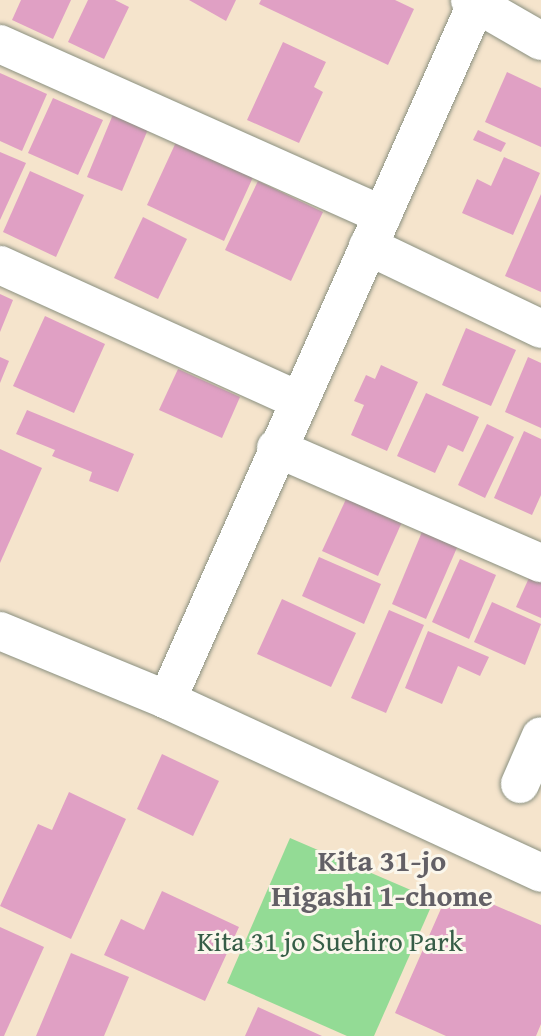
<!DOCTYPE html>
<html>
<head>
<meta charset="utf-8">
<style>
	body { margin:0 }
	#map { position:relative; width:541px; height:1036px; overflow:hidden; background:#f5e4cc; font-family:"Gentium Book Plus",serif }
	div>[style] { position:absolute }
	.green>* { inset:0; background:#93db95 }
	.building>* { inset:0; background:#e0a0c4 }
	.roads { filter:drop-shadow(0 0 2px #8a9080) drop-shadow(0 0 2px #8a9080) }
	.minor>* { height:38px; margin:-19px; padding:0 19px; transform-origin:19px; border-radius:19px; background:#fff }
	span { translate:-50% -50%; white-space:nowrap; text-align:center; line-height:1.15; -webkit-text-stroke:6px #fbf7ec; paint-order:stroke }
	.park-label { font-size:28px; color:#365d47 }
	.neighbourhood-label { font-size:30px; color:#636066; font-weight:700 }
</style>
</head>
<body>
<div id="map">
	<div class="green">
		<i style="clip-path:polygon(290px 838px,434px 900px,374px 1036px,347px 1036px,227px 983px)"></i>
	</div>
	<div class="building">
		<i style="clip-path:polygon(21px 0,71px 0,53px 39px,12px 20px)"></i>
		<i style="clip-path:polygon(88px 0,115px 0,129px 7px,104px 59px,68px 42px)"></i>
		<i style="clip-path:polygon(189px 0,236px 0,226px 21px)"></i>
		<i style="clip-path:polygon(261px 0,395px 0,414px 9px,388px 65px,259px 4px)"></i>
		<i style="clip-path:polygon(283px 42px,326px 62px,314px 87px,323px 92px,299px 143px,247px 120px)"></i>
		<i style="clip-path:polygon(507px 72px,541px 88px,541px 147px,485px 122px)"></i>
		<i style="clip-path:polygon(0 73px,47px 94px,22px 151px,0 141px)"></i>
		<i style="clip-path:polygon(53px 98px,103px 120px,78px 175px,28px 153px)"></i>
		<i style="clip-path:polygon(114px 112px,149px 127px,122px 191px,87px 177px)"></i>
		<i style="clip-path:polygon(478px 130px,506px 143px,501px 152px,473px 140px)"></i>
		<i style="clip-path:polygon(177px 140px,254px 175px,224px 241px,147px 205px)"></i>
		<i style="clip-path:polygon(0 152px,26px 163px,0 220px)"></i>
		<i style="clip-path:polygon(504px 157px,540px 173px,513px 235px,462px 213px,477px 179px,491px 186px)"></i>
		<i style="clip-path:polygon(30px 171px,84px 195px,56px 257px,3px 232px)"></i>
		<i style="clip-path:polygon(258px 181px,323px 212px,291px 281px,225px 250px)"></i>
		<i style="clip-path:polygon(541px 194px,541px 292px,505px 276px)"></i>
		<i style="clip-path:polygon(143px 217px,187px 239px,158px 299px,114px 278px)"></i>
		<i style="clip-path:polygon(0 294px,13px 300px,0 332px)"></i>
		<i style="clip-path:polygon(45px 316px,105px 344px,74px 413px,13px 386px)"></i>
		<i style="clip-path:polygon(466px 328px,516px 350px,491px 406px,442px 385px)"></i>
		<i style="clip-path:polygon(0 357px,9px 361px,0 383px)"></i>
		<i style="clip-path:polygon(528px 357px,541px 363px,541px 428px,505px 412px)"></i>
		<i style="clip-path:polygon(381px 365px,418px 382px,387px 451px,351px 435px,364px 405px,354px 401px,366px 375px,375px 379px)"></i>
		<i style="clip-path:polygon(178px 369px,240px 397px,222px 438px,159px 410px)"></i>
		<i style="clip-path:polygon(426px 393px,479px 417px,463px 452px,448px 445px,435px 473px,397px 456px)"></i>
		<i style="clip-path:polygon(27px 410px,134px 454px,118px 492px,89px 481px,92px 472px,52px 456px,55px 450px,16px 434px)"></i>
		<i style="clip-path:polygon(487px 424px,514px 437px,485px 498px,458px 485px)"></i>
		<i style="clip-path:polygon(524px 431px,541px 439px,541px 495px,532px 515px,494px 498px)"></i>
		<i style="clip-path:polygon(0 449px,42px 468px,0 563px)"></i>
		<i style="clip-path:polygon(347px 497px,402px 522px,378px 576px,322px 551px)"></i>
		<i style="clip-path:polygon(424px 527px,459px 543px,426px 619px,392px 604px)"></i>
		<i style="clip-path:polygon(319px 557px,381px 584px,364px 624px,302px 596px)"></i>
		<i style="clip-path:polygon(460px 559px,496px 575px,469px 639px,432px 622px)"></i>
		<i style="clip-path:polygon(532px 571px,541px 575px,541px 618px,516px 607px)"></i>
		<i style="clip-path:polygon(282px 599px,356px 633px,331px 687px,257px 654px)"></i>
		<i style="clip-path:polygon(492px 602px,541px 624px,525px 665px,474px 642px)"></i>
		<i style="clip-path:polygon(389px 610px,424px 625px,386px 713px,351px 698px)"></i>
		<i style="clip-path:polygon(428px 631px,489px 657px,480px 676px,458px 666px,442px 704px,405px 688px)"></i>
		<i style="clip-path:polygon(162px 754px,219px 781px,193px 836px,137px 809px)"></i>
		<i style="clip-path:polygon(69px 792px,126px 819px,71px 939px,0 906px,38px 824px,52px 830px)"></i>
		<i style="clip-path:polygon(162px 891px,239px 927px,205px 1001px,104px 955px,121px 919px,144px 930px)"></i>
		<i style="clip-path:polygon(469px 894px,541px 925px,541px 1024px,536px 1036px,446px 1036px,395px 1013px,447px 895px,464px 903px)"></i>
		<i style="clip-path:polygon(0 927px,44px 947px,4px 1036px,0 1036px)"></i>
		<i style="clip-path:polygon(71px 953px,129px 977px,104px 1036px,36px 1036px)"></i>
		<i style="clip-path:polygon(258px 1007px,322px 1036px,245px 1036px)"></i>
	</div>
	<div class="roads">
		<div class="minor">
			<i style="left:470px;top:0;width:82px;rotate:30deg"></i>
			<i style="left:0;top:44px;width:419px;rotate:24.1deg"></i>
			<i style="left:368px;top:246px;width:192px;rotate:25.6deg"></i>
			<i style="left:0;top:265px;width:329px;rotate:24.4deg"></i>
			<i style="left:276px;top:448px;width:289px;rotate:23.5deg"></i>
			<i style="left:0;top:631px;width:181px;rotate:22.4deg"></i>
			<i style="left:167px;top:700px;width:412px;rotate:24.8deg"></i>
			<i style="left:167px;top:700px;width:766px;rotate:-66.05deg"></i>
			<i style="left:520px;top:784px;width:52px;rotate:-66.4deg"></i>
		</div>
	</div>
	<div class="park-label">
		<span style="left:330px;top:941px">Kita 31 jo Suehiro Park</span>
	</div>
	<div class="neighbourhood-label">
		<span style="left:382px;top:877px">Kita 31-jo<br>Higashi 1-chome</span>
	</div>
</div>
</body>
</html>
